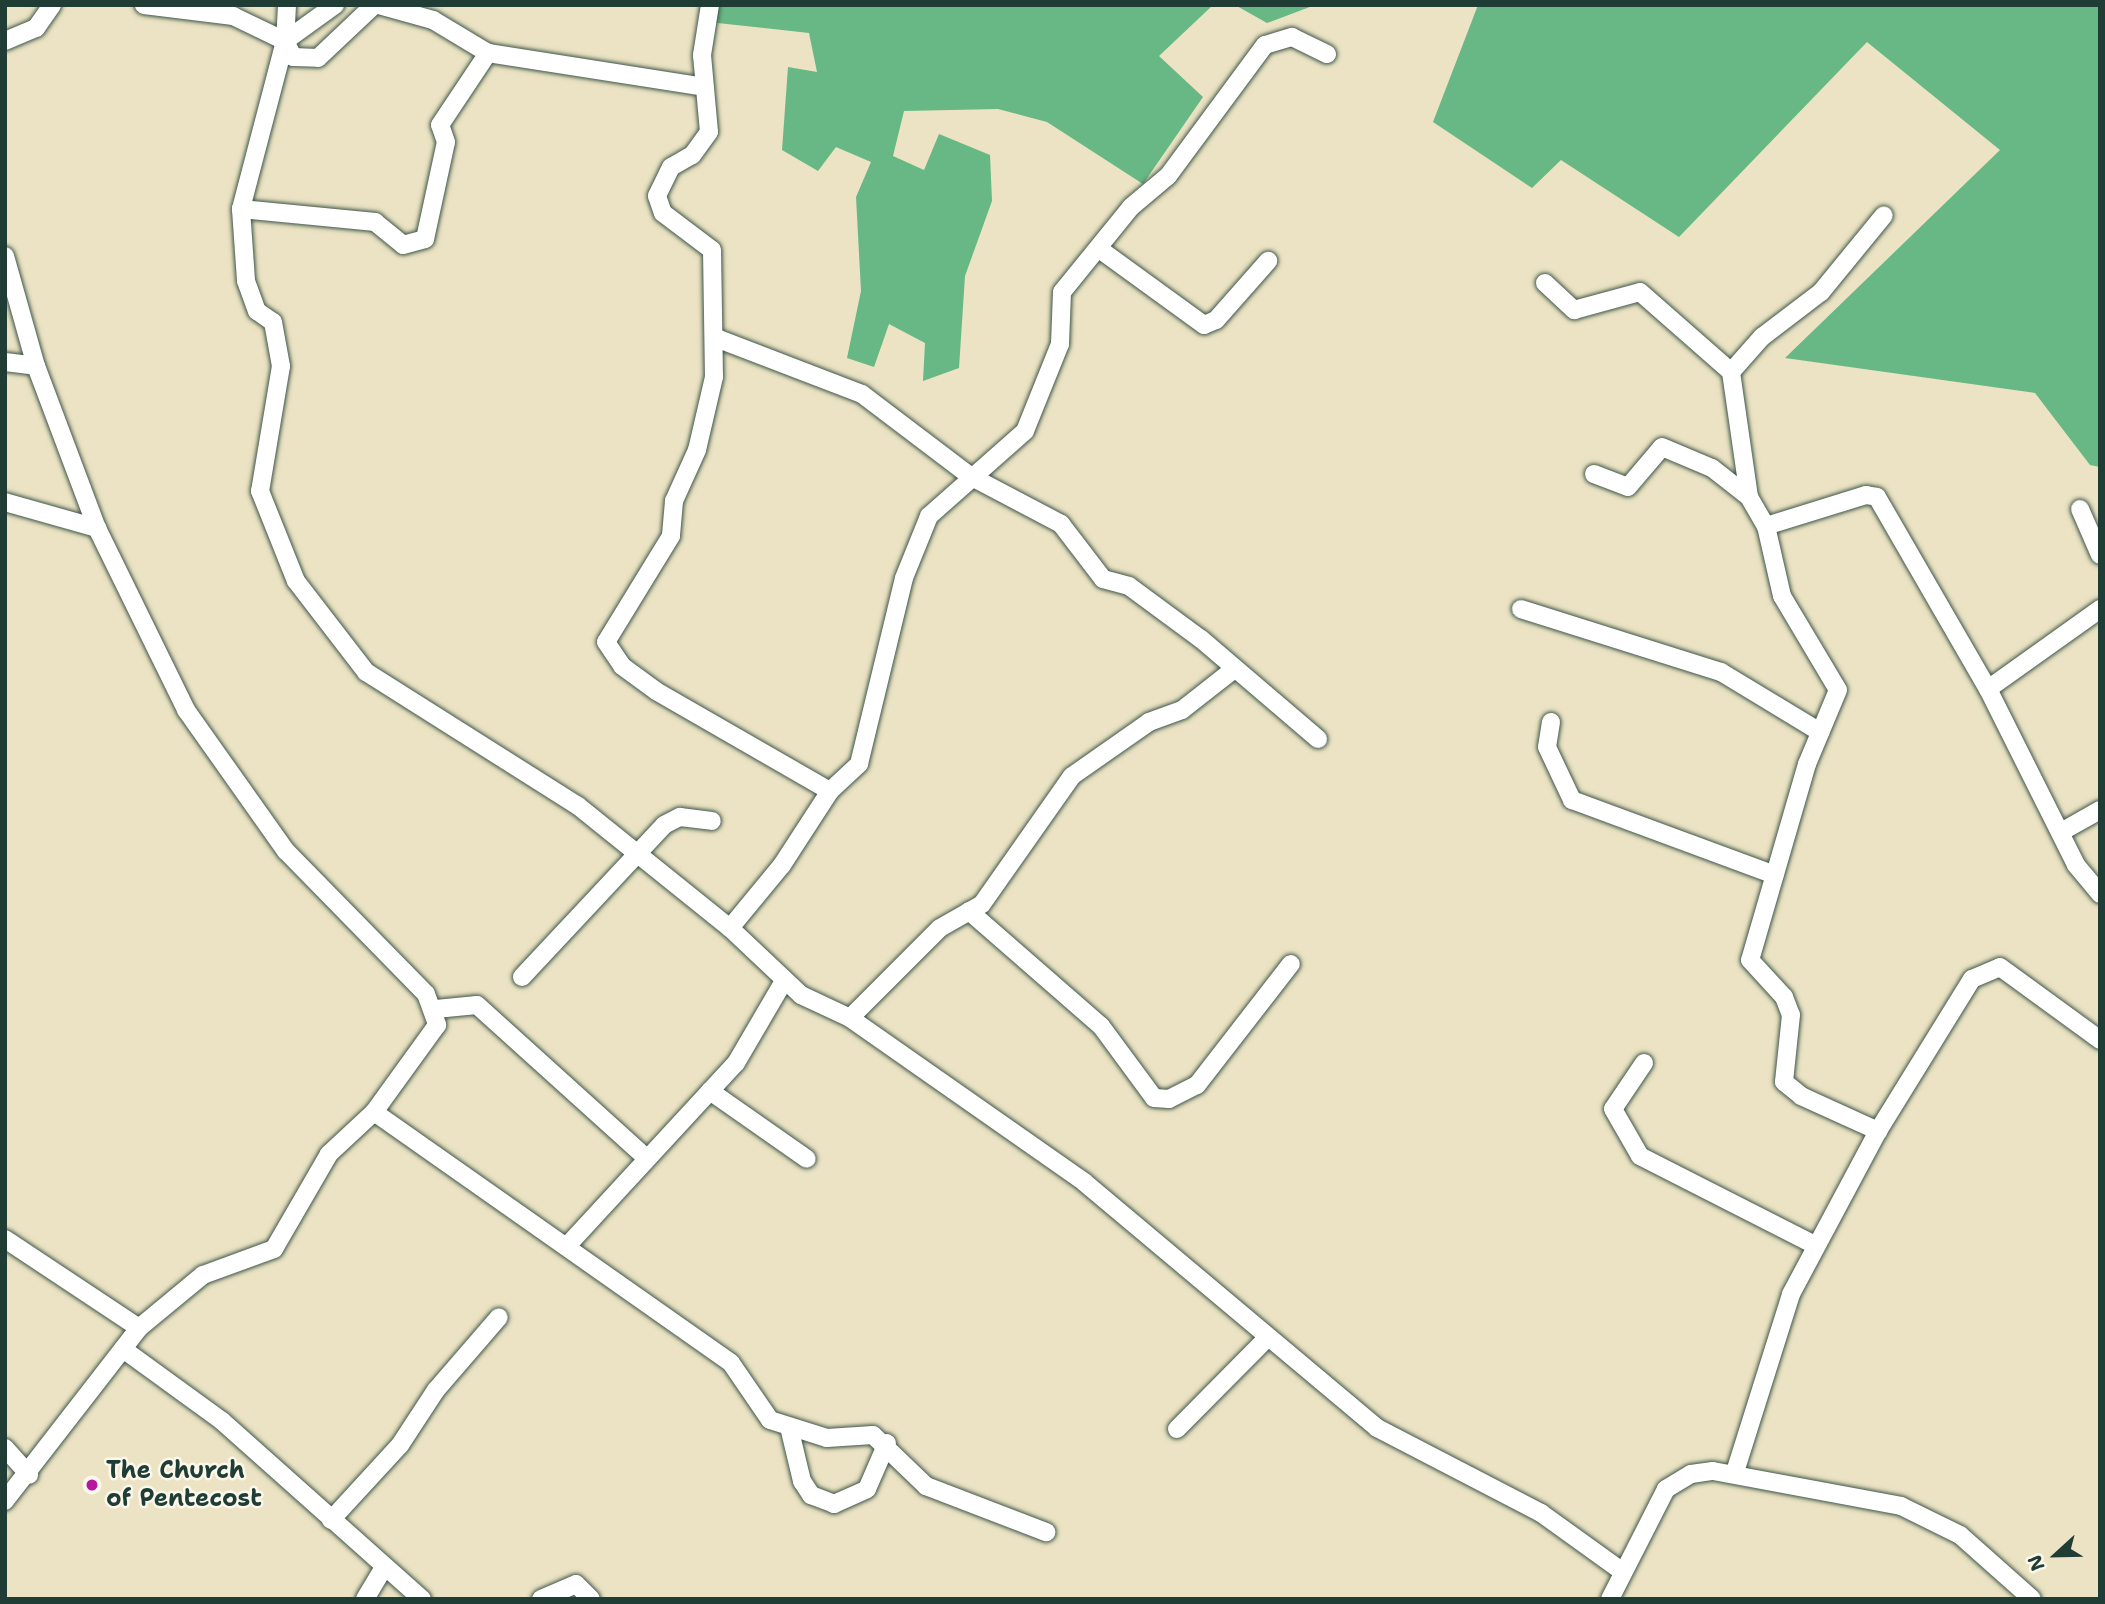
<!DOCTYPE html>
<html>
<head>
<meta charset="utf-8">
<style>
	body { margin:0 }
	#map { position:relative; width:2105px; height:1604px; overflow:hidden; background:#ebe3c3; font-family:"Shantell Sans",sans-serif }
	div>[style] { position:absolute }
	.forest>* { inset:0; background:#67b884 }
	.roads { filter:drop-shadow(0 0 2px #3e5649) drop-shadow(0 0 2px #3e5649) }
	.minor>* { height:18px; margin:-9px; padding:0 9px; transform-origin:9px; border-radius:9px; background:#fff }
	.dots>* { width:19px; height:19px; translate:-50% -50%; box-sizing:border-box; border:4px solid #fbf7ec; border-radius:50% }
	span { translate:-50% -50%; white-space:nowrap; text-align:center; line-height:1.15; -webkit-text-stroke:5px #fbf7ec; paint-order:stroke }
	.poi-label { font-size:24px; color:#1f3d34; font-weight:700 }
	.left { translate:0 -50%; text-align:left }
	.frame { position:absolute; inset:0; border:7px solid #1f3d34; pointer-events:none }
	.north { position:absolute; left:2021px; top:1520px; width:70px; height:70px; -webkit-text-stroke:5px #fbf7ec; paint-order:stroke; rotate:248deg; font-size:19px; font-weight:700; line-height:28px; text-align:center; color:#1f3d34 }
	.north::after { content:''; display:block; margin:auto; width:24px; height:32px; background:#1f3d34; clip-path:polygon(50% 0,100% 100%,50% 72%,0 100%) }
</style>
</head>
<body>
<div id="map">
	<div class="forest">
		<i style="clip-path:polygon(705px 5px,1213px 5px,1159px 56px,1203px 97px,1143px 184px,1047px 122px,998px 109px,904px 111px,893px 156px,924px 170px,939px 134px,990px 155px,992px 201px,965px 276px,959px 368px,923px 381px,925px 343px,889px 324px,874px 367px,847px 358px,861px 291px,856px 197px,871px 162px,836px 147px,818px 171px,782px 150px,788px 67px,817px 72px,809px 33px,699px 21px)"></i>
		<i style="clip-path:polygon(1235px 5px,1315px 5px,1267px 23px)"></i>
		<i style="clip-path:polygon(1478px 5px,2100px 5px,2100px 467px,2090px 465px,2035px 393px,1785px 358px,2000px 150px,1867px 42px,1679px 237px,1561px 160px,1532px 188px,1433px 122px)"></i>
	</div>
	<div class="roads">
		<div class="minor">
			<i style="left:144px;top:5px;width:90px;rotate:7deg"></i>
			<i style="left:233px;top:16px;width:58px;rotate:25.7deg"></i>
			<i style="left:285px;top:41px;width:18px;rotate:63deg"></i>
			<i style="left:293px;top:57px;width:25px;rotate:2deg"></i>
			<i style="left:318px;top:58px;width:77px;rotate:-43.4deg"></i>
			<i style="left:287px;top:5px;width:36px;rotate:93deg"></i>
			<i style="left:285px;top:41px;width:174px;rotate:104.7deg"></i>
			<i style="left:241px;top:209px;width:72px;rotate:86deg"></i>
			<i style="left:246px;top:281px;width:32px;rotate:70deg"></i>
			<i style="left:257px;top:311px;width:19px;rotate:35deg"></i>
			<i style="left:273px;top:322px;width:45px;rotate:79.7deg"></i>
			<i style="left:281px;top:366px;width:127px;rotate:99.5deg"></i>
			<i style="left:260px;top:491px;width:97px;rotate:68.2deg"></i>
			<i style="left:296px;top:581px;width:115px;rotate:52.4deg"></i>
			<i style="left:366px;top:672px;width:251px;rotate:32.3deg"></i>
			<i style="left:578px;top:806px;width:195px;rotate:38.8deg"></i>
			<i style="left:730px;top:928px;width:98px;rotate:43.3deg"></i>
			<i style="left:801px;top:995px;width:54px;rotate:25.1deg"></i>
			<i style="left:850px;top:1018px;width:286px;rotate:35deg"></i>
			<i style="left:1084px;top:1182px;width:383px;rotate:40deg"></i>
			<i style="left:1377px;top:1428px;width:185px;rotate:27.4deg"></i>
			<i style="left:1541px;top:1513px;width:101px;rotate:35.7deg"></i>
			<i style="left:379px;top:5px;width:56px;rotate:15.5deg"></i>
			<i style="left:433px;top:20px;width:64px;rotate:31deg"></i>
			<i style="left:488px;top:53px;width:219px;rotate:8.9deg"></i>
			<i style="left:710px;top:5px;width:51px;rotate:99.1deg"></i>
			<i style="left:702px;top:55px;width:77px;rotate:84.8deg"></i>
			<i style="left:709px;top:132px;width:29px;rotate:126deg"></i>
			<i style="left:692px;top:155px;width:24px;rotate:150deg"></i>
			<i style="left:671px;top:167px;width:32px;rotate:116deg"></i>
			<i style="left:657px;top:196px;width:18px;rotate:71deg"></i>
			<i style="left:663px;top:213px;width:61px;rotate:37.1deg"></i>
			<i style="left:712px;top:250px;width:127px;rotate:89.1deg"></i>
			<i style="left:714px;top:377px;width:75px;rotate:103.1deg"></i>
			<i style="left:697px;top:450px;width:56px;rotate:114.3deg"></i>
			<i style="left:674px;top:501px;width:35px;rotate:95deg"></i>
			<i style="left:671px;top:536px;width:124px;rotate:121.5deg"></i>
			<i style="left:606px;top:642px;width:29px;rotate:56deg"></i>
			<i style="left:622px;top:666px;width:42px;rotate:36.3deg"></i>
			<i style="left:656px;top:691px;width:201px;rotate:29.9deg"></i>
			<i style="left:5px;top:41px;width:34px;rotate:-23deg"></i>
			<i style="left:36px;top:28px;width:28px;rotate:-55deg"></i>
			<i style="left:285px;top:41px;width:62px;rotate:-35.8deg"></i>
			<i style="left:241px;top:209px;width:135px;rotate:5.5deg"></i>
			<i style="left:375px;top:222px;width:36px;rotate:39deg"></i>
			<i style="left:403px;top:245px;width:23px;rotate:-15deg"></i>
			<i style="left:425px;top:239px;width:99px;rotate:-77.8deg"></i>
			<i style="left:446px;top:142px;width:18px;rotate:-109deg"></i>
			<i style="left:440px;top:125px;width:87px;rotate:-56.3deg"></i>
			<i style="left:1102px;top:251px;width:126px;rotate:36deg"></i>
			<i style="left:1204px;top:325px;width:13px;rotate:-23deg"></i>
			<i style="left:1216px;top:320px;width:79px;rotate:-48.6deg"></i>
			<i style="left:5px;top:256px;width:114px;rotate:74.3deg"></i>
			<i style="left:36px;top:366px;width:173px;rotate:69.4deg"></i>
			<i style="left:97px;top:528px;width:203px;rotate:63.9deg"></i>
			<i style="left:186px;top:710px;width:173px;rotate:54.7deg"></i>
			<i style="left:286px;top:851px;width:200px;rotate:45.6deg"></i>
			<i style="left:426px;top:994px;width:33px;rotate:70deg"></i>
			<i style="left:437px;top:1025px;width:107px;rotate:125.9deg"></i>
			<i style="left:374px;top:1112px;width:62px;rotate:137deg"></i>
			<i style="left:329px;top:1154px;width:110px;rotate:120.1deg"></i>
			<i style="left:274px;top:1249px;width:76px;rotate:159.9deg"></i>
			<i style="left:203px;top:1275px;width:83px;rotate:140.4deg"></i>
			<i style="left:139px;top:1328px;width:219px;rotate:127.8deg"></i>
			<i style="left:1545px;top:283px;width:40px;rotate:43deg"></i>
			<i style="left:1574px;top:310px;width:68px;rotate:-15.3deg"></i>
			<i style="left:1640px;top:292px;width:121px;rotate:41.3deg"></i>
			<i style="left:1731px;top:372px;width:126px;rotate:81.8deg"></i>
			<i style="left:716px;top:338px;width:156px;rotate:21deg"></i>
			<i style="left:862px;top:394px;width:136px;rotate:37.2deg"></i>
			<i style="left:970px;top:476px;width:103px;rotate:27.8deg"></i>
			<i style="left:1061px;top:524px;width:69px;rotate:52.6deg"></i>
			<i style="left:1103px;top:579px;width:27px;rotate:15deg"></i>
			<i style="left:1129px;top:586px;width:89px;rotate:36.4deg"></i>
			<i style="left:1201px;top:639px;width:154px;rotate:40.5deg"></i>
			<i style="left:5px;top:362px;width:31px;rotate:7deg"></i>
			<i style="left:1731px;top:372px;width:47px;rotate:-48.5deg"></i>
			<i style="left:1762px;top:337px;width:74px;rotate:-37.3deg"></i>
			<i style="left:1821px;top:292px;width:99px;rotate:-50.7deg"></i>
			<i style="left:1594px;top:474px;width:36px;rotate:21deg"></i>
			<i style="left:1628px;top:487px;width:52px;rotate:-49.6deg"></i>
			<i style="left:1662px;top:447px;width:54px;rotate:22.8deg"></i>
			<i style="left:1712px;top:468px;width:47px;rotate:38.1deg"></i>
			<i style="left:1749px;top:497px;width:34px;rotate:60deg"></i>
			<i style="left:1766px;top:526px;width:105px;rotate:-17.2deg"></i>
			<i style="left:1866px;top:495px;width:11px;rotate:10deg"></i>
			<i style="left:1877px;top:497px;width:222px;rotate:60deg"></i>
			<i style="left:1988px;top:689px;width:197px;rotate:63.4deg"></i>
			<i style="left:2076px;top:865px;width:38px;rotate:50deg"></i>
			<i style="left:5px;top:502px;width:96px;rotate:15.8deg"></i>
			<i style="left:2080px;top:509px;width:50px;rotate:66.5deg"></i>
			<i style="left:1766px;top:526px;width:72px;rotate:77.1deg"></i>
			<i style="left:1782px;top:596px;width:109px;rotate:59.2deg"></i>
			<i style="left:1838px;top:690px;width:80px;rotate:112.7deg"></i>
			<i style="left:1807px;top:764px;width:204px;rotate:106.2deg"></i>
			<i style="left:1750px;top:960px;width:50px;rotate:47.4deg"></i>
			<i style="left:1784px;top:997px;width:19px;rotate:69deg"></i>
			<i style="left:1791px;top:1015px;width:67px;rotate:96deg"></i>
			<i style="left:1784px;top:1082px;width:22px;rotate:39deg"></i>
			<i style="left:1801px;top:1096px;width:85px;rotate:24.4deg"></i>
			<i style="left:1521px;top:609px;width:210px;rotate:17.5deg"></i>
			<i style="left:1721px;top:672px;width:116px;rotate:31.2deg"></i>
			<i style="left:1988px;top:689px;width:138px;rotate:-35.5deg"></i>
			<i style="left:1551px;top:722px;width:25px;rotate:99deg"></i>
			<i style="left:1547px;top:747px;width:59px;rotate:64.7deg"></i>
			<i style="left:1572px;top:800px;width:216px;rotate:20.3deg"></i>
			<i style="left:2061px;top:832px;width:45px;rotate:-29.4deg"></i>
			<i style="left:969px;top:911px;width:175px;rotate:41.1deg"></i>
			<i style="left:1101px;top:1026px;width:89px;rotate:53.6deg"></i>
			<i style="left:1154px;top:1098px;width:15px;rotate:4deg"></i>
			<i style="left:1169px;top:1099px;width:31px;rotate:-27deg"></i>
			<i style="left:1197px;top:1085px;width:153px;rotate:-52.2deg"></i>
			<i style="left:730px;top:928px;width:82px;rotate:-50.5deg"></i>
			<i style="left:782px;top:865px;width:88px;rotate:-57deg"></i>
			<i style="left:830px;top:791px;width:40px;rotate:-43deg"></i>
			<i style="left:859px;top:764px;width:191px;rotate:-76.4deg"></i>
			<i style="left:904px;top:578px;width:67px;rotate:-68deg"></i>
			<i style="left:929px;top:516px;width:128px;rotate:-41.5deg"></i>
			<i style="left:1025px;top:431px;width:94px;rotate:-68.1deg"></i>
			<i style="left:1060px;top:344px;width:52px;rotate:-87.8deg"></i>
			<i style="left:1062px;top:292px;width:109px;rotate:-50.9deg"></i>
			<i style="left:1131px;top:207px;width:48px;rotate:-40deg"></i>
			<i style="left:1168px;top:176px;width:163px;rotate:-53.5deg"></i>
			<i style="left:1265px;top:45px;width:28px;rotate:-17deg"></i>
			<i style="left:1292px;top:37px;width:39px;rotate:26deg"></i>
			<i style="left:522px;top:977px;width:208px;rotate:-46.9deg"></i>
			<i style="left:664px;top:825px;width:18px;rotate:-27deg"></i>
			<i style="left:680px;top:817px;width:32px;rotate:7deg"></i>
			<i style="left:436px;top:1009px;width:41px;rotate:-5.6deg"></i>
			<i style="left:477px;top:1005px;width:227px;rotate:42.1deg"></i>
			<i style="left:850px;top:1018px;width:127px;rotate:-45deg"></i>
			<i style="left:940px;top:928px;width:48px;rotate:-29.7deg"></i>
			<i style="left:982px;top:904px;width:156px;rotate:-54.9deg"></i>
			<i style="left:1072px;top:776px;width:94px;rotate:-35deg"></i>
			<i style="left:1149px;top:722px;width:35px;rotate:-20deg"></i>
			<i style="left:1182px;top:710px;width:65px;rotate:-38.1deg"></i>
			<i style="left:1644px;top:1063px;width:55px;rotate:124deg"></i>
			<i style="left:1613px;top:1109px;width:54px;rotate:60.1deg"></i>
			<i style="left:1640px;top:1156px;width:196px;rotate:27deg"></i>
			<i style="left:710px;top:1091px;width:118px;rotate:35deg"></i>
			<i style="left:374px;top:1112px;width:436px;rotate:35.1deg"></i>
			<i style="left:731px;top:1363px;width:69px;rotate:55.6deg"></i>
			<i style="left:770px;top:1420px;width:60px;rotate:17.5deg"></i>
			<i style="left:827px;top:1438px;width:46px;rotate:-3.7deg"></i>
			<i style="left:873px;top:1435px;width:74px;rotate:43.9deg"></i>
			<i style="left:926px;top:1486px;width:129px;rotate:21deg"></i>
			<i style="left:5px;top:1239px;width:161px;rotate:33.6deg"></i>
			<i style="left:567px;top:1246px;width:249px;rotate:-47.3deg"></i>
			<i style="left:736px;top:1063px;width:95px;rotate:-59.7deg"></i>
			<i style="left:123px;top:1349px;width:122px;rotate:36deg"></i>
			<i style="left:222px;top:1421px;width:268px;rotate:41.7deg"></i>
			<i style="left:789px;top:1427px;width:56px;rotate:76.5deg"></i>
			<i style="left:802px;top:1481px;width:17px;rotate:57deg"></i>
			<i style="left:811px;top:1495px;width:25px;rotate:21deg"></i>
			<i style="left:834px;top:1504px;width:36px;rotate:-24deg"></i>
			<i style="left:867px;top:1489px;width:50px;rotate:-66.5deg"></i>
			<i style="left:1177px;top:1429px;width:129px;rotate:-45.3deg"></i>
			<i style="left:5px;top:1448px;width:36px;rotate:48deg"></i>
			<i style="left:1735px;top:1472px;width:187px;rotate:-72.5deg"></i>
			<i style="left:1791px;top:1294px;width:185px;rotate:-61.9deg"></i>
			<i style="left:1878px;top:1131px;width:179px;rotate:-58.3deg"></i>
			<i style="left:1972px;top:979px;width:30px;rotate:-23deg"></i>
			<i style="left:2000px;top:967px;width:124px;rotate:36.1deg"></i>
			<i style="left:331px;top:1520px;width:102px;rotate:-47.4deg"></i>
			<i style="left:400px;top:1445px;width:66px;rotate:-56.8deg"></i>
			<i style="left:436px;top:1390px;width:96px;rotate:-49.2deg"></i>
			<i style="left:365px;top:1599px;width:35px;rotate:-59deg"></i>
			<i style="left:541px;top:1599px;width:38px;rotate:-23deg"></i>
			<i style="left:576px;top:1584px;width:21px;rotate:45deg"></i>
			<i style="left:1610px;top:1599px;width:123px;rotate:-63deg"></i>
			<i style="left:1666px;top:1489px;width:29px;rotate:-31deg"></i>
			<i style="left:1691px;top:1474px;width:22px;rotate:-8deg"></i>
			<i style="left:1713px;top:1471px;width:191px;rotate:10.5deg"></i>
			<i style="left:1901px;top:1506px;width:66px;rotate:26.2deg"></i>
			<i style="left:1960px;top:1535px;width:96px;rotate:41.6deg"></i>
		</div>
	</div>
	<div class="dots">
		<i style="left:92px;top:1485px;background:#b5179e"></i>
	</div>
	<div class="poi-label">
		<span class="left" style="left:106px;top:1485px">The Church<br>of Pentecost</span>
	</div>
	<div class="frame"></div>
	<div class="north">N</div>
</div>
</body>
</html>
